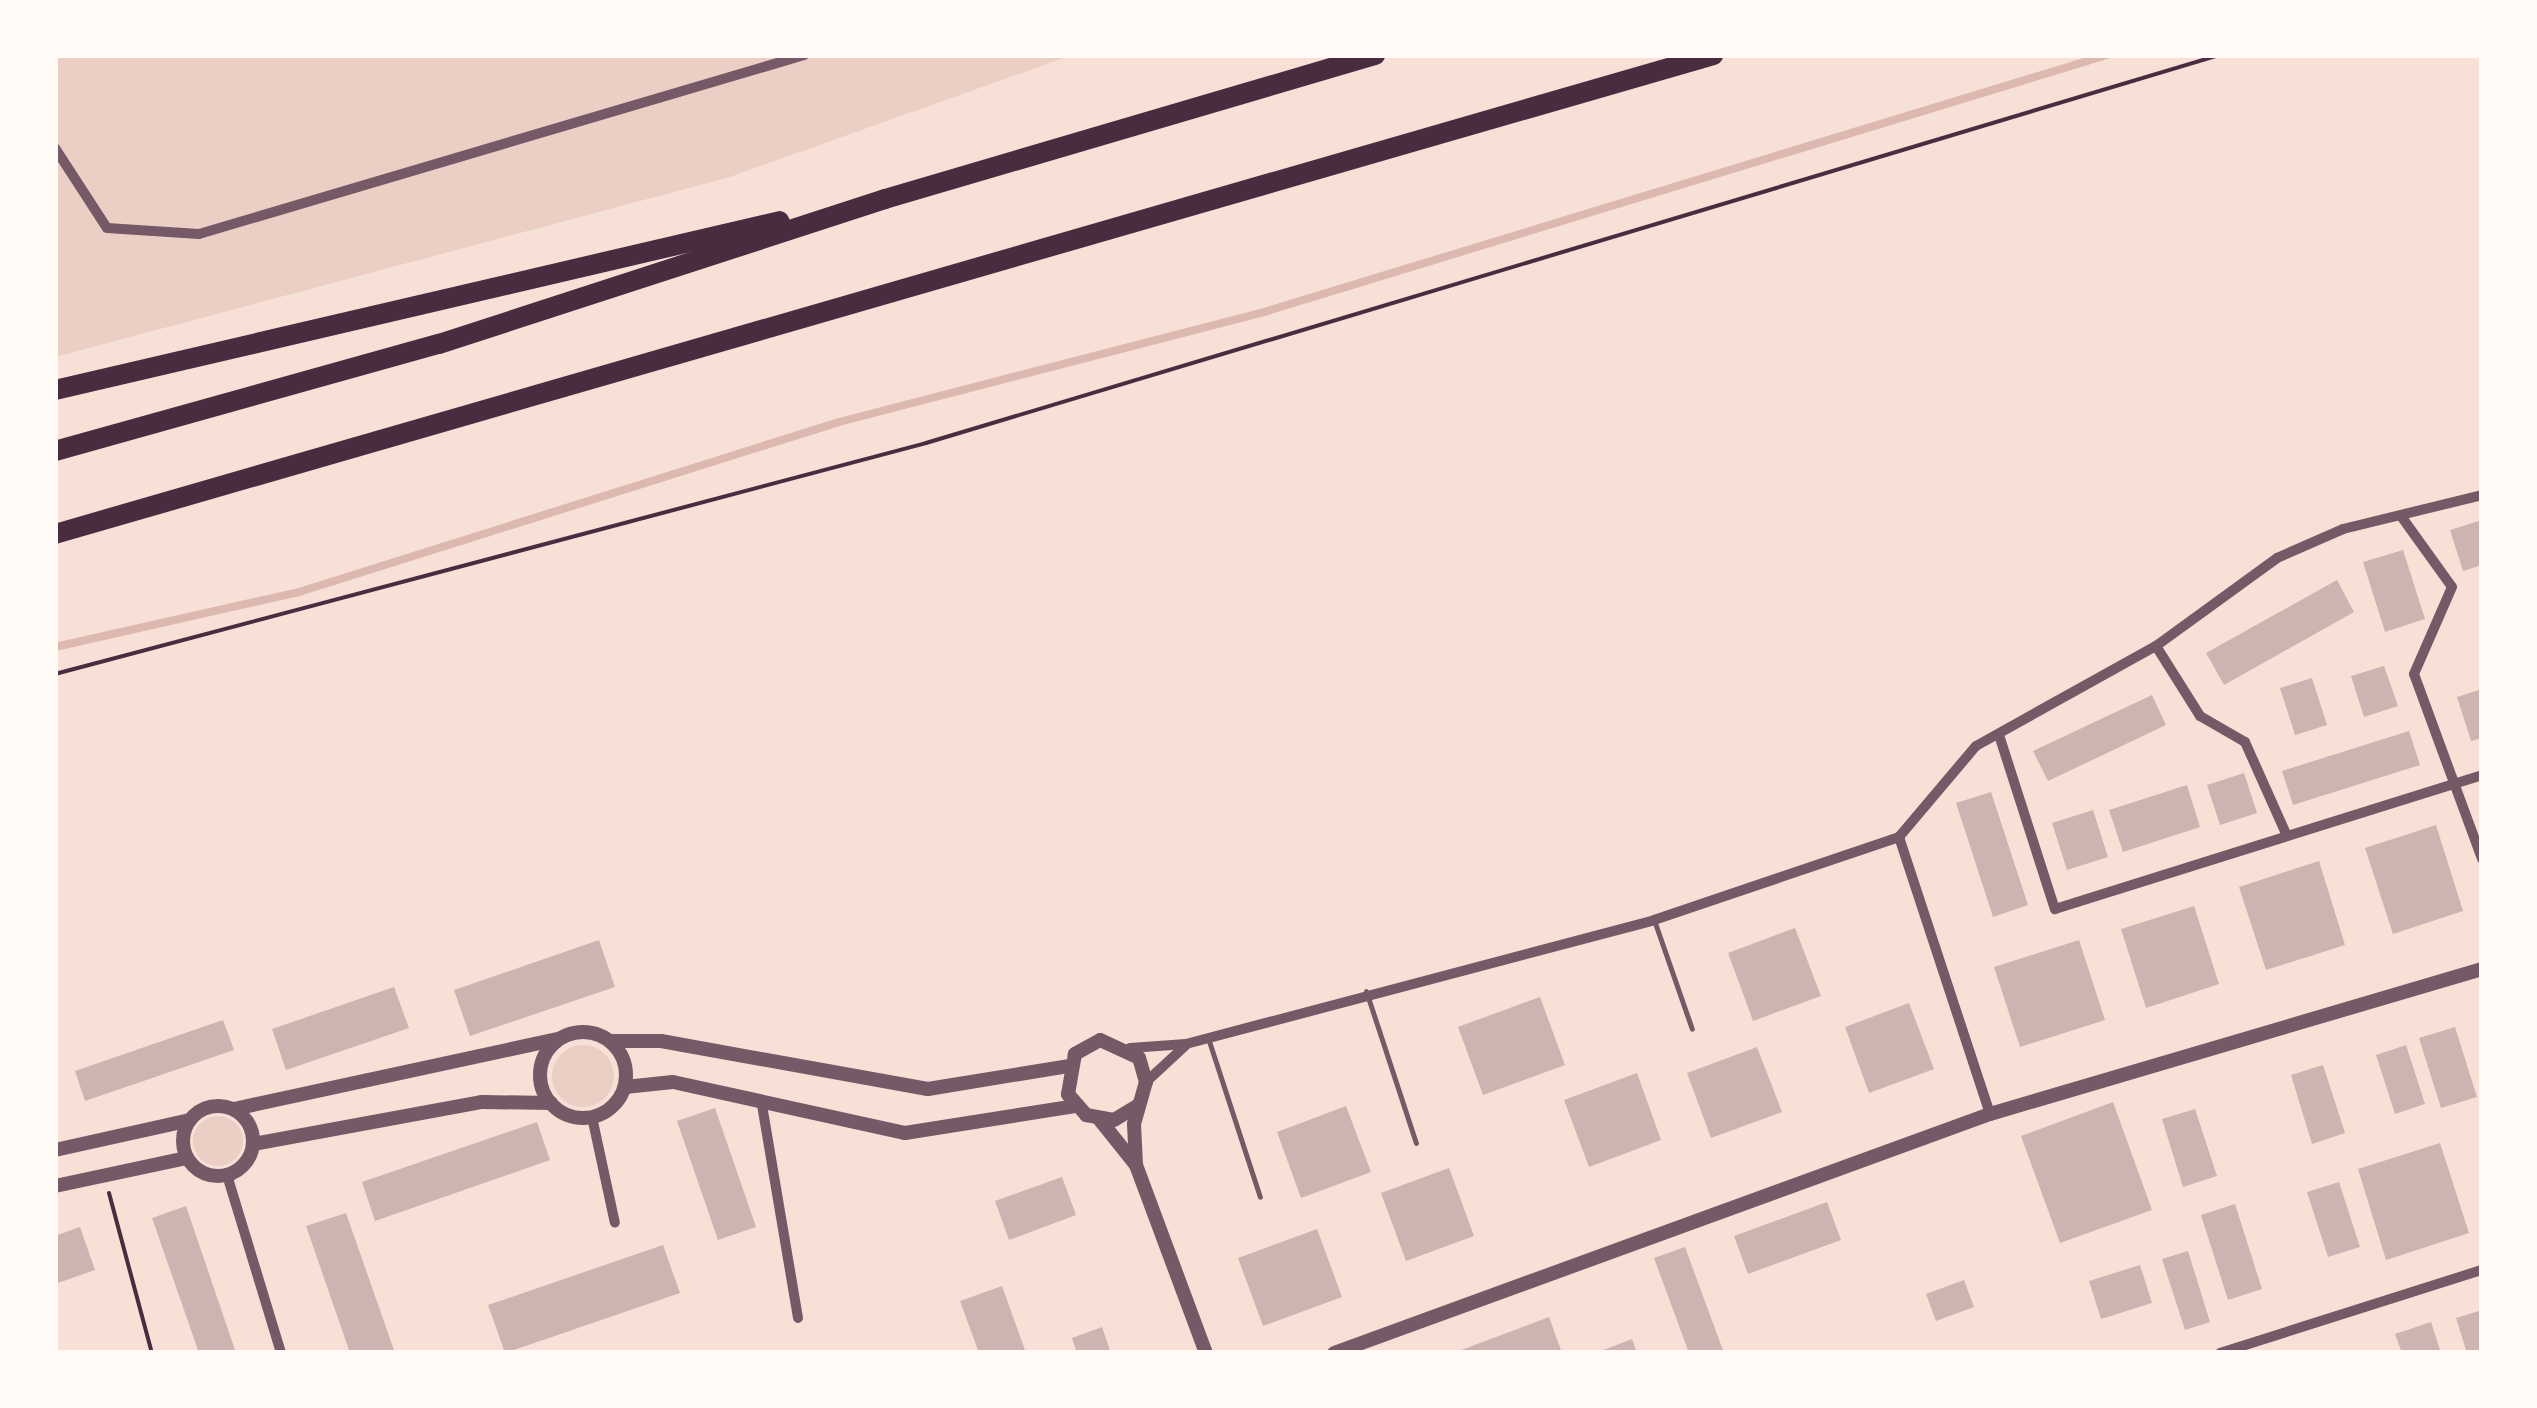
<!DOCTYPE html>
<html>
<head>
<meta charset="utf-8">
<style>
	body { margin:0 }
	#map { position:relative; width:2537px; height:1408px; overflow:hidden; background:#f7e1d7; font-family:"Varela Round",sans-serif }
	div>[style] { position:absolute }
	.green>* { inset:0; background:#ebcfc5 }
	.round { border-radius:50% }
	.stream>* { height:8px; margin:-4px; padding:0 4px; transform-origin:4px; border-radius:4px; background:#dcb8b0 }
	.building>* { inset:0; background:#ccb4b1 }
	.path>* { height:4px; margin:-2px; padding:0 2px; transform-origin:2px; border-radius:2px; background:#4a2c40 }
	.service>* { height:5px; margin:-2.5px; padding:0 2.5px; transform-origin:2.5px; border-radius:2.5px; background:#755966 }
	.minor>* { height:10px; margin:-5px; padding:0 5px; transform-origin:5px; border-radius:5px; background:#755966 }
	.tertiary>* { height:14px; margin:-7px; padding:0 7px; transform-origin:7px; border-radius:7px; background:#755966 }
	.tertiary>.ring { margin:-7px; padding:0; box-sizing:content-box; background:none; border:14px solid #755966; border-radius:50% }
	.motorway>* { height:20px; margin:-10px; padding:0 10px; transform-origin:10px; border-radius:10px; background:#4a2c40 }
	span { translate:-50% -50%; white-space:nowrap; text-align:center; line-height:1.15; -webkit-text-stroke:9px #fffaf5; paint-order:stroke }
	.frame { position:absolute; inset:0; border:58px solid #fffaf5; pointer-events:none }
</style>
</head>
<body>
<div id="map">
	<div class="green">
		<i style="clip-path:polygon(55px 55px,1072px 55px,730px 177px,55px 357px)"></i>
		<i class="round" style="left:552px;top:1045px;width:62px;height:62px"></i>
		<i class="round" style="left:193px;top:1116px;width:50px;height:50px"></i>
	</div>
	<div class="stream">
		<i style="left:55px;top:647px;width:250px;rotate:-12.7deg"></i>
		<i style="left:299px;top:592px;width:566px;rotate:-17.47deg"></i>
		<i style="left:839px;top:422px;width:442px;rotate:-14.5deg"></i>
		<i style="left:1267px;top:311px;width:878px;rotate:-16.95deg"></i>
	</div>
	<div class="building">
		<i style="clip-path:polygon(2482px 520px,2482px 565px,2463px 571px,2450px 530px)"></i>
		<i style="clip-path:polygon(2403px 550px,2425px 619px,2385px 632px,2363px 562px)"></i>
		<i style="clip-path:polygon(2337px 580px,2354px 612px,2224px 685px,2206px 653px)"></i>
		<i style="clip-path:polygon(2384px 666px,2398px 706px,2364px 717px,2351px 676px)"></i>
		<i style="clip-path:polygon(2312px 678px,2327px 725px,2295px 735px,2280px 688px)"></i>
		<i style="clip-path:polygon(2482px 689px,2482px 738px,2471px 741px,2457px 697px)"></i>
		<i style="clip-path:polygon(2152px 695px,2166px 725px,2048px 781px,2033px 751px)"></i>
		<i style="clip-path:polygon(2409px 731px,2420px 765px,2293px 805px,2282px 771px)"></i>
		<i style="clip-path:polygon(2244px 773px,2257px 813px,2220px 825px,2207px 785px)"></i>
		<i style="clip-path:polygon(2187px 785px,2200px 827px,2123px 852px,2109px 810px)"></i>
		<i style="clip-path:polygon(1991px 792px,2028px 905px,1993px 917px,1956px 803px)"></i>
		<i style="clip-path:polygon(2093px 810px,2108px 857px,2067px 870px,2052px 823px)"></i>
		<i style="clip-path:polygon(2436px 825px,2463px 911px,2393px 934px,2365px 848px)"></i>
		<i style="clip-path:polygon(2319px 861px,2345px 945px,2266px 970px,2239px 887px)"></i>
		<i style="clip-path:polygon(2194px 906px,2219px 984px,2146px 1008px,2121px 929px)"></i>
		<i style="clip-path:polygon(1795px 928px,1821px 996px,1753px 1021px,1728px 953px)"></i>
		<i style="clip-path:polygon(599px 940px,615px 987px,470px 1036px,454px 990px)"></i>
		<i style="clip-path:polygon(2079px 940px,2105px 1020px,2020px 1047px,1994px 967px)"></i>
		<i style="clip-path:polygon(394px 987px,409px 1028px,286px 1070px,272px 1029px)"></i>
		<i style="clip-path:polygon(1540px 997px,1565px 1065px,1483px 1095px,1458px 1027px)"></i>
		<i style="clip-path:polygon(1909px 1003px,1934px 1069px,1869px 1093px,1845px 1027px)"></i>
		<i style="clip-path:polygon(223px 1020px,234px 1050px,85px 1101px,75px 1071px)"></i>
		<i style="clip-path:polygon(2455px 1027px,2477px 1097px,2441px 1108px,2419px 1038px)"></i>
		<i style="clip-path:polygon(2406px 1045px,2425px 1104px,2395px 1114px,2376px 1055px)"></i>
		<i style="clip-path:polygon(1757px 1047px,1782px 1112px,1711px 1138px,1687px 1073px)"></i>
		<i style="clip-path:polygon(2323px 1065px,2345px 1133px,2312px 1144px,2291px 1075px)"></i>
		<i style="clip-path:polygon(1637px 1073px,1661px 1140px,1589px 1167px,1564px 1100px)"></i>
		<i style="clip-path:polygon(2113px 1102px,2152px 1210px,2060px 1243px,2021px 1136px)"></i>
		<i style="clip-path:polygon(1346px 1106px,1371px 1172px,1301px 1198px,1277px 1132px)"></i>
		<i style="clip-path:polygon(715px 1108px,756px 1227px,718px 1240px,677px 1121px)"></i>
		<i style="clip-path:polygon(2195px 1109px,2217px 1176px,2183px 1187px,2162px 1119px)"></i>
		<i style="clip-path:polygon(537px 1122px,550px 1160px,375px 1221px,362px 1182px)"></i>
		<i style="clip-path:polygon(2440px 1143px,2469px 1233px,2386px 1260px,2358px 1169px)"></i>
		<i style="clip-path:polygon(1449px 1168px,1474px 1236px,1406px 1261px,1381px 1193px)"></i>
		<i style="clip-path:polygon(1062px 1177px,1076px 1215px,1009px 1240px,995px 1201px)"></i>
		<i style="clip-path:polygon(2339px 1182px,2360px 1247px,2328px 1257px,2307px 1192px)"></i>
		<i style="clip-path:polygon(1827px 1202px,1841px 1240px,1748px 1274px,1734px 1236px)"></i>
		<i style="clip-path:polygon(2235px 1204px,2262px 1289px,2228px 1300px,2201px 1215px)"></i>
		<i style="clip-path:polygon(186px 1206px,236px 1353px,199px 1353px,152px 1218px)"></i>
		<i style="clip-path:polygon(346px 1213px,395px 1353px,350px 1353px,306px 1226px)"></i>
		<i style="clip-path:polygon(80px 1227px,95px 1270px,55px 1284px,55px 1236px)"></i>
		<i style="clip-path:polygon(1317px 1229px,1342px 1297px,1263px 1326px,1238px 1258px)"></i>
		<i style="clip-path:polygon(663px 1245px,680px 1293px,505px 1353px,488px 1305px)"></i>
		<i style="clip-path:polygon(1685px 1247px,1724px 1353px,1689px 1353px,1654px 1258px)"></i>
		<i style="clip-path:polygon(2188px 1251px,2210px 1322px,2185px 1330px,2162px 1259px)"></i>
		<i style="clip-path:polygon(2140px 1265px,2152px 1303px,2101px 1319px,2089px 1281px)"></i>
		<i style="clip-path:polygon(1964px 1280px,1974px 1307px,1936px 1321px,1926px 1294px)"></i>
		<i style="clip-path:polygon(1002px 1286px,1026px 1353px,979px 1353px,960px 1301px)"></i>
		<i style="clip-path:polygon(2482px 1310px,2482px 1353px,2467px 1353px,2456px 1318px)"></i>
		<i style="clip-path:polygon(1549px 1317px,1562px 1353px,1453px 1353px)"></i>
		<i style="clip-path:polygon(2431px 1322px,2441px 1353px,2402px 1353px,2395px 1334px)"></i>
		<i style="clip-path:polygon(1102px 1327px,1111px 1353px,1077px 1353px,1072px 1338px)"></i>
		<i style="clip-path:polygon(1632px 1339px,1637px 1353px,1596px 1353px)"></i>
	</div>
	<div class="path">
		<i style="left:55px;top:674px;width:901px;rotate:-14.85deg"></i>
		<i style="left:926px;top:443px;width:1350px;rotate:-16.7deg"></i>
		<i style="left:109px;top:1193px;width:166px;rotate:75deg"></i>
	</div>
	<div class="service">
		<i style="left:1654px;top:920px;width:115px;rotate:70.8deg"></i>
		<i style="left:1366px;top:991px;width:160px;rotate:71.8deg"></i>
		<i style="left:1208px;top:1038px;width:167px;rotate:71.9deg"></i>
	</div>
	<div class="minor">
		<i style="left:55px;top:148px;width:95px;rotate:57deg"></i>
		<i style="left:107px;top:228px;width:92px;rotate:3.7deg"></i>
		<i style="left:199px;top:234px;width:631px;rotate:-16.48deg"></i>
		<i style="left:2401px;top:516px;width:87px;rotate:54.3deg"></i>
		<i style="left:2452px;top:587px;width:95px;rotate:113.6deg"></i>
		<i style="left:2414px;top:674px;width:197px;rotate:69.8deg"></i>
		<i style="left:2156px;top:646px;width:83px;rotate:57.8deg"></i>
		<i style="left:2200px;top:716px;width:52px;rotate:30deg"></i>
		<i style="left:2245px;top:742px;width:103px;rotate:65.9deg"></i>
		<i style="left:1999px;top:735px;width:183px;rotate:72.2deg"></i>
		<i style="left:2055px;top:909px;width:448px;rotate:-17.4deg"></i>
		<i style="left:1899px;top:837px;width:292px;rotate:71.8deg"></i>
		<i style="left:1130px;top:1048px;width:56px;rotate:-4.1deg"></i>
		<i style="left:1186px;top:1044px;width:484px;rotate:-14.8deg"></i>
		<i style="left:1654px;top:920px;width:259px;rotate:-18.7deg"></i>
		<i style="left:1899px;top:837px;width:119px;rotate:-49.8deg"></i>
		<i style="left:1976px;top:746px;width:206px;rotate:-29.1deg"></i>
		<i style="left:2156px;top:646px;width:150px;rotate:-36deg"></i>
		<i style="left:2277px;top:558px;width:72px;rotate:-23.7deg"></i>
		<i style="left:2343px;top:529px;width:143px;rotate:-13.7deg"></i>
		<i style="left:1146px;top:1082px;width:54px;rotate:-42.8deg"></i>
		<i style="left:762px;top:1105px;width:216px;rotate:80.4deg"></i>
		<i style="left:592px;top:1117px;width:108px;rotate:77.8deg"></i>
		<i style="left:227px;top:1175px;width:186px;rotate:73.1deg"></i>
		<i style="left:2220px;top:1353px;width:275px;rotate:-17.6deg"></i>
	</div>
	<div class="tertiary">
		<i class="ring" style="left:540px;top:1032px;width:72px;height:72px"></i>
		<i style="left:611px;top:1041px;width:50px"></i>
		<i style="left:661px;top:1041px;width:271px;rotate:10.2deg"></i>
		<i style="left:928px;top:1089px;width:142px;rotate:-9.3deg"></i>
		<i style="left:625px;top:1087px;width:48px;rotate:-5.9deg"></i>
		<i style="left:673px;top:1082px;width:238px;rotate:12.4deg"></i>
		<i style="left:905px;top:1133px;width:172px;rotate:-9deg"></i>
		<i class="ring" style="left:183px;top:1106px;width:56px;height:56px"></i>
		<i style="left:234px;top:1109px;width:332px;rotate:-12.2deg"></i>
		<i style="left:1100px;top:1120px;width:58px;rotate:51.3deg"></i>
		<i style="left:1136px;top:1165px;width:201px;rotate:69.6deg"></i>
		<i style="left:253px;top:1144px;width:233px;rotate:-10.4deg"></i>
		<i style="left:482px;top:1102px;width:69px;rotate:0.8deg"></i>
		<i style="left:55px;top:1150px;width:138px;rotate:-12.5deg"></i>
		<i style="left:1136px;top:1165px;width:41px;rotate:-92.8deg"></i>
		<i style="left:1134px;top:1124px;width:44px;rotate:-74.1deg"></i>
		<i style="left:1146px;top:1082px;width:25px;rotate:-106deg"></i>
		<i style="left:1139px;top:1058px;width:43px;rotate:-155.2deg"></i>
		<i style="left:1100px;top:1040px;width:29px;rotate:151deg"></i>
		<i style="left:1075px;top:1054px;width:41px;rotate:99.9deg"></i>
		<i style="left:1068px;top:1094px;width:28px;rotate:49deg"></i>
		<i style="left:1086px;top:1115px;width:28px;rotate:10deg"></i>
		<i style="left:1114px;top:1120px;width:27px;rotate:-31deg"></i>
		<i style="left:55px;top:1186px;width:135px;rotate:-12deg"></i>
		<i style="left:1334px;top:1353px;width:698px;rotate:-20.02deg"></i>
		<i style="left:1990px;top:1114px;width:513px;rotate:-16.42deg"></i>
	</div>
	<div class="motorway">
		<i style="left:55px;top:390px;width:744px;rotate:-13.12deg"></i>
		<i style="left:55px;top:451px;width:399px;rotate:-15.6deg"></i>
		<i style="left:439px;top:344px;width:469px;rotate:-18deg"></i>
		<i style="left:885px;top:199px;width:511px;rotate:-16.38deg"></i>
		<i style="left:55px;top:534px;width:1726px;rotate:-16.11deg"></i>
	</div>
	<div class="frame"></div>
</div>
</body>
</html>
